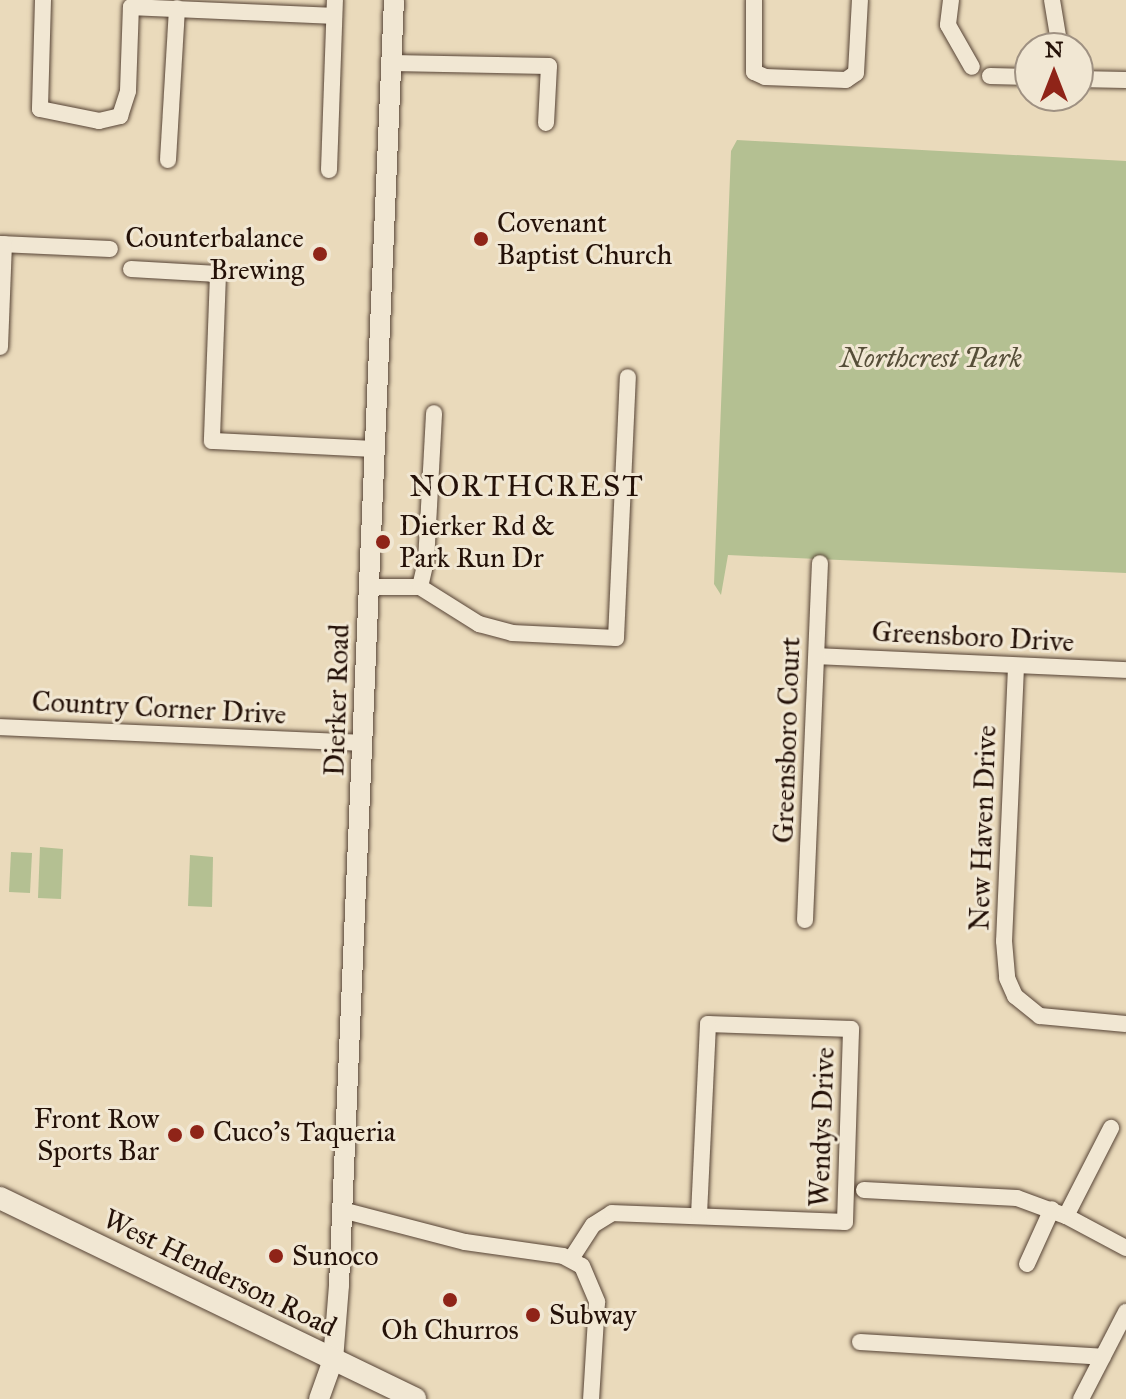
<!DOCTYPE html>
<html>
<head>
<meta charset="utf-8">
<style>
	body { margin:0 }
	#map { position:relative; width:1126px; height:1399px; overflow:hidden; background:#eadabb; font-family:"IM FELL Great Primer",serif }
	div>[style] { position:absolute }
	.green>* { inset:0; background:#b4c092 }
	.roads { filter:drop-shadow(0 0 2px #564335) drop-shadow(0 0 2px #564335) }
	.minor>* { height:16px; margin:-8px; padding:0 8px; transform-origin:8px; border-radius:8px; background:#f1e7d3 }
	.tertiary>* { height:20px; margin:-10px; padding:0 10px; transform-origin:10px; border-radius:10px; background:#f1e7d3 }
	.secondary>* { height:22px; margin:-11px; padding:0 11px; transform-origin:11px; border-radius:11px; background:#f1e7d3 }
	.dots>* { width:22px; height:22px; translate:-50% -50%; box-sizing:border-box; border:4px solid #f1e7d3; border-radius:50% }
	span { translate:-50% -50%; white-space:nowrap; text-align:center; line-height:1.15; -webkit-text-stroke:6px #f1e7d3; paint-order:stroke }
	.poi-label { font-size:28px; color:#241108 }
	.left { translate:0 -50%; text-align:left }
	.right { translate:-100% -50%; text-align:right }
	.park-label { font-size:28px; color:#564e38; font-style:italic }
	.street-label { font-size:28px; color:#241108 }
	.neighbourhood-label { font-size:30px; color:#241108; letter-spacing:2px }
	.north { position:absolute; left:1014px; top:32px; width:80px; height:80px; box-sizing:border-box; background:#f1e7d3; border:2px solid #9f9182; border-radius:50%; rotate:0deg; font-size:22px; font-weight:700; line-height:32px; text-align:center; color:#241108 }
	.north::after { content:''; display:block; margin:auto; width:28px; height:36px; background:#8f2418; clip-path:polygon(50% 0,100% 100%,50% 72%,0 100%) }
</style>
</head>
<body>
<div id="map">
	<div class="green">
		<i style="clip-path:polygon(737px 140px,1126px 161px,1126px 573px,728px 555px,721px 595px,714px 584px,731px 151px)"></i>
		<i style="clip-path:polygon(40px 847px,63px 849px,61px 899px,38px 898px)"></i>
		<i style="clip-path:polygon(11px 852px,32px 853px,30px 893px,9px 892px)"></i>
		<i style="clip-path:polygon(190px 855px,213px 857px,212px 907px,188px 906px)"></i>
	</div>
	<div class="roads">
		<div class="minor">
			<i style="left:43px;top:0;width:109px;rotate:91.6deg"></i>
			<i style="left:40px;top:109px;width:60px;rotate:11.5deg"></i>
			<i style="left:99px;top:121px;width:22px;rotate:-13deg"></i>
			<i style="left:120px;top:116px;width:26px;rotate:-72deg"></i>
			<i style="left:128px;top:91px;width:84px;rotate:-88deg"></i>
			<i style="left:131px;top:7px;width:203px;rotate:2.5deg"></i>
			<i style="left:754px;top:0;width:72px;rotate:90deg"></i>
			<i style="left:754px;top:72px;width:12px;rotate:24deg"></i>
			<i style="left:765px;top:77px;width:81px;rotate:2.1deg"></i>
			<i style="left:846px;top:80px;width:12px;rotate:-35deg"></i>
			<i style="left:856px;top:73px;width:73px;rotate:-86.9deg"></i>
			<i style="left:951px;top:0;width:25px;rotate:97deg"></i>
			<i style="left:948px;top:25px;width:48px;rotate:60.3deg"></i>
			<i style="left:1052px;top:0;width:49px;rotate:80.5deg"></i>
			<i style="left:392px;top:63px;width:157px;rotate:1.1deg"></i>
			<i style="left:549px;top:66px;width:57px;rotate:93deg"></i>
			<i style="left:990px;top:76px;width:40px;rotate:1.4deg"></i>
			<i style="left:1078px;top:79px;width:48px;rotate:1.2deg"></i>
			<i style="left:168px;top:160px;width:152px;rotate:-86.6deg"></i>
			<i style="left:329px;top:170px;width:170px;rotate:-88deg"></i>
			<i style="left:0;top:244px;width:110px;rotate:2.6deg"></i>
			<i style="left:131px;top:269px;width:87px;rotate:3.3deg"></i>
			<i style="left:218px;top:274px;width:167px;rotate:92.1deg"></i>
			<i style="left:212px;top:441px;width:164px;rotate:2.8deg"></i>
			<i style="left:0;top:347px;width:103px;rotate:-87.8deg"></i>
			<i style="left:369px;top:587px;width:51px"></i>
			<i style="left:420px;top:587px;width:70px;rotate:32.1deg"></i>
			<i style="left:479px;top:624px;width:34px;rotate:15deg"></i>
			<i style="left:512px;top:633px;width:104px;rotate:2.8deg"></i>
			<i style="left:616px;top:638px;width:261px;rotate:-87.4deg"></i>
			<i style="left:420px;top:587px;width:26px;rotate:-77deg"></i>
			<i style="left:426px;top:562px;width:149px;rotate:-86.9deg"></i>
			<i style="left:817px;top:656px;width:309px;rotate:2.6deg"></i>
			<i style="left:1016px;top:667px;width:274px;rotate:92.5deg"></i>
			<i style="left:1004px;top:941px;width:37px;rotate:85deg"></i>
			<i style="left:1007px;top:978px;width:20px;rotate:66deg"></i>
			<i style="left:1015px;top:996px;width:32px;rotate:39deg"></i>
			<i style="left:1040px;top:1016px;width:86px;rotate:5.3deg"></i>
			<i style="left:0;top:727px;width:363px;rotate:2.5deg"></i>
			<i style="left:805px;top:920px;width:357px;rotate:-87.6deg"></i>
			<i style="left:864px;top:1190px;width:153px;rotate:3deg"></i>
			<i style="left:1017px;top:1198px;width:52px;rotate:20.2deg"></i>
			<i style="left:1066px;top:1216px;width:68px;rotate:28.1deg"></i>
			<i style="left:342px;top:1210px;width:127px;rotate:14.6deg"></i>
			<i style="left:465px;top:1242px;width:99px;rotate:8.1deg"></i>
			<i style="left:563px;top:1256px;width:21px;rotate:28deg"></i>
			<i style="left:582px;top:1266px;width:39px;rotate:67deg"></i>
			<i style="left:597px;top:1302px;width:97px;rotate:93.5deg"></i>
			<i style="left:1066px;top:1216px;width:99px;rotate:-62.9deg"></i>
			<i style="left:571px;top:1259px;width:40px;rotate:-57.1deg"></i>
			<i style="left:593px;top:1225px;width:22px;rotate:-32deg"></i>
			<i style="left:612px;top:1213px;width:233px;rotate:2.2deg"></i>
			<i style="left:845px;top:1222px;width:193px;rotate:-88.2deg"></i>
			<i style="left:851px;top:1029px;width:143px;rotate:-178deg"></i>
			<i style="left:708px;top:1024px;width:191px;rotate:92.7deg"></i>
			<i style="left:1027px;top:1264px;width:60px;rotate:-65.6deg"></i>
			<i style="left:860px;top:1342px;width:243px;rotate:3.5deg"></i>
			<i style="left:1081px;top:1399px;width:98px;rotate:-62.7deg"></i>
		</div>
		<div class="tertiary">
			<i style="left:319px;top:1399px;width:41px;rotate:-70.3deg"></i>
			<i style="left:333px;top:1360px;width:75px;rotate:-85.4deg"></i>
			<i style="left:339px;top:1285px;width:1286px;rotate:-87.55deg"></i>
		</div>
		<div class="secondary">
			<i style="left:0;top:1198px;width:461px;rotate:25.8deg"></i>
		</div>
	</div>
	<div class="dots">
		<i style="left:481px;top:239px;background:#8f2418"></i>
		<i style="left:320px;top:254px;background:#8f2418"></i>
		<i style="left:383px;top:542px;background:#8f2418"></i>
		<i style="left:197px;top:1132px;background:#8f2418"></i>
		<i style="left:175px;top:1135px;background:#8f2418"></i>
		<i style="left:276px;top:1256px;background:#8f2418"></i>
		<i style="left:450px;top:1300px;background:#8f2418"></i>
		<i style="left:533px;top:1315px;background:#8f2418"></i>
	</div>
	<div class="poi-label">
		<span class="left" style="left:497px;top:239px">Covenant<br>Baptist Church</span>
		<span class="right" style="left:304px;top:254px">Counterbalance<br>Brewing</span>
		<span class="left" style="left:399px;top:542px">Dierker Rd &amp;<br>Park Run Dr</span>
		<span class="right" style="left:159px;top:1135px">Front Row<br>Sports Bar</span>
		<span class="left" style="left:213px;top:1132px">Cuco's Taqueria</span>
		<span class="left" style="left:292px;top:1256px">Sunoco</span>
		<span class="left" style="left:549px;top:1315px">Subway</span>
		<span style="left:450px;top:1330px">Oh Churros</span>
	</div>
	<div class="park-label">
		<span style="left:931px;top:358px">Northcrest Park</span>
	</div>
	<div class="street-label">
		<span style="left:973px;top:637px;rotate:3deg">Greensboro Drive</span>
		<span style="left:337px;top:700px;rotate:-88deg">Dierker Road</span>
		<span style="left:159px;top:708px;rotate:3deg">Country Corner Drive</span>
		<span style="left:787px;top:740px;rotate:-88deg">Greensboro Court</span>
		<span style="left:983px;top:828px;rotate:-88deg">New Haven Drive</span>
		<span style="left:822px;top:1127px;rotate:-88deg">Wendys Drive</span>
		<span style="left:220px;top:1273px;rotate:26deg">West Henderson Road</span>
	</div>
	<div class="neighbourhood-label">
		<span style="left:527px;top:486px">NORTHCREST</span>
	</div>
	<div class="north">N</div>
</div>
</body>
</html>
